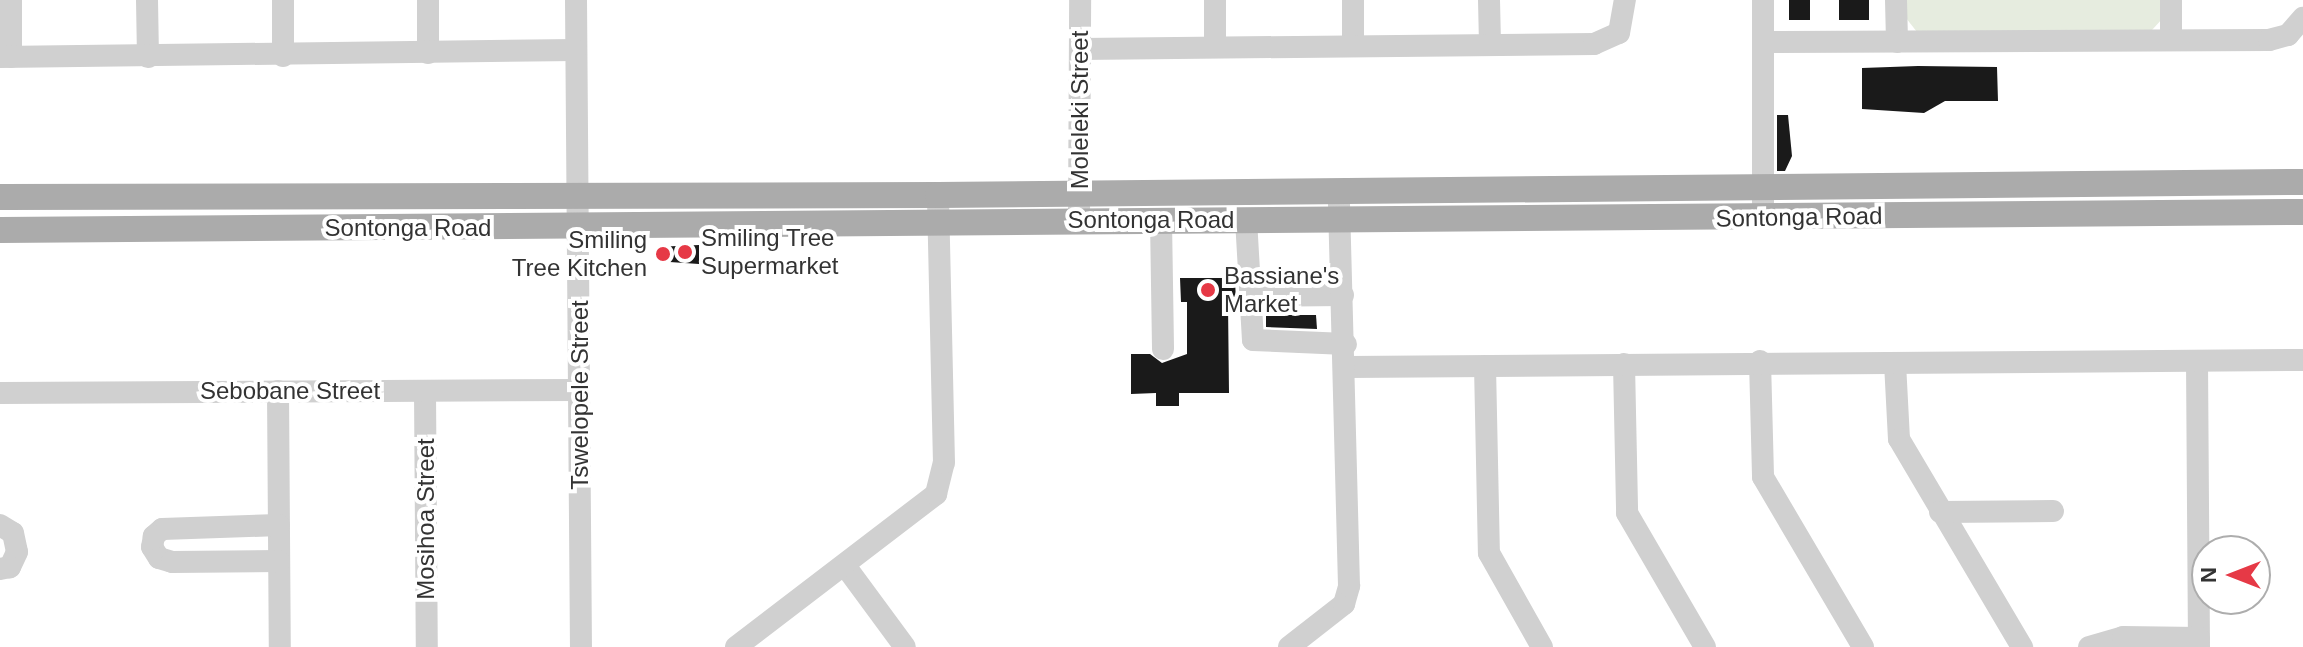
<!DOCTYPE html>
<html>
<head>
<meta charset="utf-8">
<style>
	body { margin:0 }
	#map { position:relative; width:2303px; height:647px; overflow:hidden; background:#fff; font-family:Arial,sans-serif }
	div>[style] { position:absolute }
	.green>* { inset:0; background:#e6ecdf }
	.building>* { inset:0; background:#1a1a1a }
	.minor>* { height:22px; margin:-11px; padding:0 11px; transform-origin:11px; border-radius:11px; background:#d0d0d0 }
	.major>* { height:26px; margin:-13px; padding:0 13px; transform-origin:13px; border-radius:13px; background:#ababab }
	.dots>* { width:22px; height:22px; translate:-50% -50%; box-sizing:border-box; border:4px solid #fff; border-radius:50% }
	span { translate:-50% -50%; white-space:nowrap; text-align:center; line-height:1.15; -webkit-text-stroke:8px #fff; paint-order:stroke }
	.street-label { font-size:24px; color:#333 }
	.poi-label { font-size:24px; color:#333 }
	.left { translate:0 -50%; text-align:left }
	.right { translate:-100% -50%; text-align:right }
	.north { position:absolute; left:2191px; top:535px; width:80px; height:80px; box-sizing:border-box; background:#fff; border:2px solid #adadad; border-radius:50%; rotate:270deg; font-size:22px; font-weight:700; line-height:32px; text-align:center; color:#333 }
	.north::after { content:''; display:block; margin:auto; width:28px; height:36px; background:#e63946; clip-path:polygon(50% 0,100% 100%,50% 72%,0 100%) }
</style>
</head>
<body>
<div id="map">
	<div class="green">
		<i style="clip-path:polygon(1905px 0,2163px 0,2163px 18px,2152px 30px,1917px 32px,1906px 18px)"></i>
	</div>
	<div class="building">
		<i style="clip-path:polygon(1789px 0,1810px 0,1810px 20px,1789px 20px)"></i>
		<i style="clip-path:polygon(1839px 0,1869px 0,1869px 20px,1839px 20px)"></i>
		<i style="clip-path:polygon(1918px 66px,1997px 67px,1998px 101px,1945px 101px,1924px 113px,1862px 109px,1862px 68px)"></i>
		<i style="clip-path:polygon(1777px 115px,1788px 115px,1792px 156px,1785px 171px,1777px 171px)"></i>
		<i style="clip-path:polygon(699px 245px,699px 264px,655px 261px,655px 247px)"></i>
		<i style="clip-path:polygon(1180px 278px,1235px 278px,1236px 303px,1228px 303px,1229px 393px,1179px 393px,1179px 406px,1156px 406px,1156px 393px,1131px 394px,1131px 354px,1150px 354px,1162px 363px,1187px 354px,1187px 302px,1181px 302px)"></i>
		<i style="clip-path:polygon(1266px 315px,1316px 315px,1317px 329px,1266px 327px)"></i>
	</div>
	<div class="minor">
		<i style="left:11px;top:0;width:57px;rotate:90deg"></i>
		<i style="left:147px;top:0;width:57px;rotate:89deg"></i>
		<i style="left:283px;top:0;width:56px;rotate:90deg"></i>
		<i style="left:576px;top:0;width:647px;rotate:89.56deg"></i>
		<i style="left:1215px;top:0;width:47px;rotate:90deg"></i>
		<i style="left:1353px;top:0;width:46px;rotate:90deg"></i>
		<i style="left:1489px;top:0;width:45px;rotate:88.7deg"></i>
		<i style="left:1896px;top:0;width:42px;rotate:88.6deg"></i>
		<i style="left:2171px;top:0;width:40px;rotate:90deg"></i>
		<i style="left:1764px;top:42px;width:505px;rotate:-0.23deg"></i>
		<i style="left:2269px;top:40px;width:20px;rotate:-15deg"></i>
		<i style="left:2288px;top:35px;width:23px;rotate:-49deg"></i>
		<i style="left:1080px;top:49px;width:514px;rotate:-0.56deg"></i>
		<i style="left:1594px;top:44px;width:27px;rotate:-24deg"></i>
		<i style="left:1619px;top:33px;width:34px;rotate:-80deg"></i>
		<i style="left:428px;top:53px;width:53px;rotate:-90deg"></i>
		<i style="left:0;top:57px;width:576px;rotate:-0.7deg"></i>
		<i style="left:1763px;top:203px;width:203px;rotate:-90deg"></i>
		<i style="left:1246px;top:219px;width:121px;rotate:86.7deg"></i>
		<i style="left:1253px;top:340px;width:93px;rotate:2.5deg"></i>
		<i style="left:1079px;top:220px;width:220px;rotate:-89.7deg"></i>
		<i style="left:1161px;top:220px;width:129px;rotate:89.1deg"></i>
		<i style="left:1249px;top:296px;width:94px;rotate:-0.6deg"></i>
		<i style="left:1760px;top:361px;width:116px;rotate:88.5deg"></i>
		<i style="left:1763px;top:477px;width:197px;rotate:59.5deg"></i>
		<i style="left:2197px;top:361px;width:286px;rotate:89.6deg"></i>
		<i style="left:1895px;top:363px;width:76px;rotate:87deg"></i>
		<i style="left:1899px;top:439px;width:242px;rotate:59.4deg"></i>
		<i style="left:1624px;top:364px;width:149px;rotate:88.8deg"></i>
		<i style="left:1627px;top:513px;width:155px;rotate:59.8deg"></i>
		<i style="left:1485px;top:366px;width:187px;rotate:88.8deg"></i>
		<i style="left:1489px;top:553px;width:108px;rotate:60.6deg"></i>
		<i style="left:1348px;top:367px;width:955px;rotate:-0.42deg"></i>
		<i style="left:278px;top:391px;width:256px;rotate:89.6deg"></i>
		<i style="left:425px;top:391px;width:256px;rotate:89.6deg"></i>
		<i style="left:0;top:393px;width:579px;rotate:-0.3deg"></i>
		<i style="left:1940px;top:512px;width:113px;rotate:-0.5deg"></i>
		<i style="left:0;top:525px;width:15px;rotate:32deg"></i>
		<i style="left:13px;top:533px;width:19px;rotate:78deg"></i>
		<i style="left:17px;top:552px;width:17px;rotate:115deg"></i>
		<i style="left:10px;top:567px;width:10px;rotate:169deg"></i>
		<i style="left:279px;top:525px;width:117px;rotate:178deg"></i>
		<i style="left:162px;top:529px;width:11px;rotate:139deg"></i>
		<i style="left:154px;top:536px;width:11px;rotate:100deg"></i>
		<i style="left:152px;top:547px;width:13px;rotate:58deg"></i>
		<i style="left:159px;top:558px;width:14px;rotate:17deg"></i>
		<i style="left:172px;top:562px;width:107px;rotate:-0.5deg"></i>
		<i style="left:846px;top:567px;width:99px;rotate:53.6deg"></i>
		<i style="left:736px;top:647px;width:252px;rotate:-37.4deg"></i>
		<i style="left:936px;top:494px;width:32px;rotate:-76deg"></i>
		<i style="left:944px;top:463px;width:255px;rotate:-91.3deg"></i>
		<i style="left:1289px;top:647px;width:70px;rotate:-38deg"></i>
		<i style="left:1344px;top:604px;width:19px;rotate:-74deg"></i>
		<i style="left:1349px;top:586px;width:394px;rotate:-91.5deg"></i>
		<i style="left:2089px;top:647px;width:35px;rotate:-16deg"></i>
		<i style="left:2123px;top:637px;width:76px;rotate:0.8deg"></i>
	</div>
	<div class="major">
		<i style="left:0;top:197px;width:938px;rotate:-0.12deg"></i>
		<i style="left:938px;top:195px;width:1365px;rotate:-0.55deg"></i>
		<i style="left:0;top:230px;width:2303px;rotate:-0.45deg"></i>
	</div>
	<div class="dots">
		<i style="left:685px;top:252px;background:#e63946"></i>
		<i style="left:663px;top:254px;background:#e63946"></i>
		<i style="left:1208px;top:290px;background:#e63946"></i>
	</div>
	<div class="street-label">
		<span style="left:1080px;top:110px;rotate:-90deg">Moleleki Street</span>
		<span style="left:1799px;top:217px;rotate:-1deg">Sontonga Road</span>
		<span style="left:1151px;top:220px">Sontonga Road</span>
		<span style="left:408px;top:228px">Sontonga Road</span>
		<span style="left:290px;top:391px">Sebobane Street</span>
		<span style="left:580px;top:395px;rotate:-90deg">Tswelopele Street</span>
		<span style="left:426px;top:519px;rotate:-90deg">Mosihoa Street</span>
	</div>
	<div class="poi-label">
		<span class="left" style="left:701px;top:252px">Smiling Tree<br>Supermarket</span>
		<span class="right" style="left:647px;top:254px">Smiling<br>Tree Kitchen</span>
		<span class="left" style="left:1224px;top:290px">Bassiane's<br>Market</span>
	</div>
	<div class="north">N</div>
</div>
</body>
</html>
